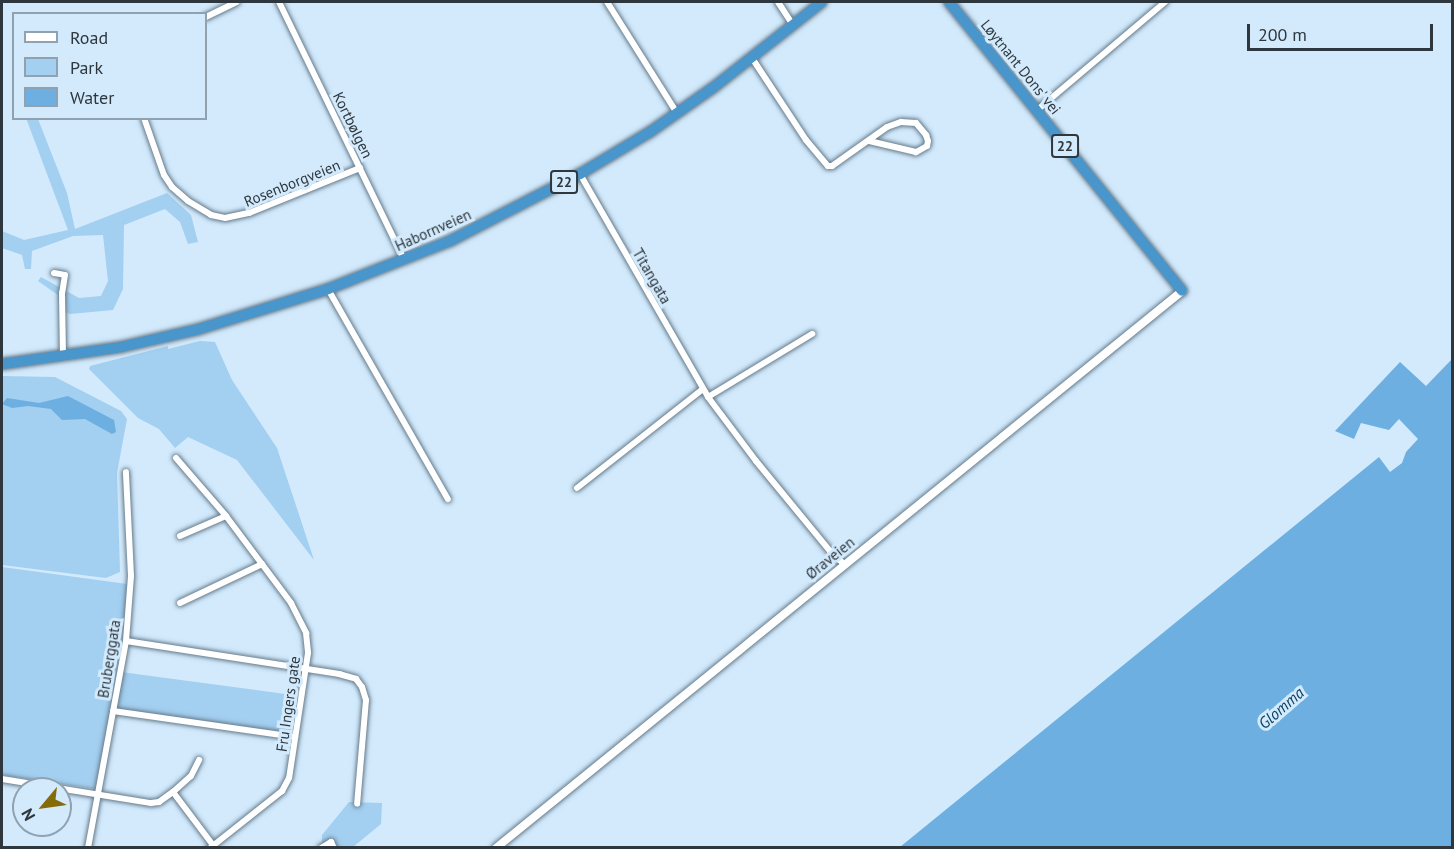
<!DOCTYPE html>
<html>
<head>
<meta charset="utf-8">
<style>
	body { margin:0 }
	#map { position:relative; width:1454px; height:849px; overflow:hidden; background:#d2eafc; font-family:"PT Sans",sans-serif }
	div>[style] { position:absolute }
	.green>* { inset:0; background:#a3cff0 }
	.water>* { inset:0; background:#6cafe0 }
	.roads { filter:drop-shadow(0 0 2px #667b8b) drop-shadow(0 0 2px #667b8b) }
	.street>* { height:6px; margin:-3px; padding:0 3px; transform-origin:3px; border-radius:3px; background:#fff }
	.secondary>* { height:8px; margin:-4px; padding:0 4px; transform-origin:4px; border-radius:4px; background:#fff }
	.highway>* { height:10px; margin:-5px; padding:0 5px; transform-origin:5px; border-radius:5px; background:#4996cc }
	span { translate:-50% -50%; white-space:nowrap; text-align:center; line-height:1.15; -webkit-text-stroke:6px #d2eafc; paint-order:stroke }
	.shield-label span { padding:2px 4px; background:#d2eafc; border:2px solid; border-radius:4px; -webkit-text-stroke-width:0 }
	.shield-label { font-size:14px; color:#2e373e; font-weight:700 }
	.street-label { font-size:15px; color:#2e373e }
	.water-label { font-size:16px; color:#0a3f60; font-style:italic }
	.frame { position:absolute; inset:0; border:3px solid #2e373e; pointer-events:none }
	.legend { position:absolute; left:12px; top:12px; width:195px; height:108px; box-sizing:border-box; background:#d2eafc; border:2px solid #90a2b0; margin:0; padding:8px 10px; list-style:none; font-size:18px; color:#2e373e }
	.legend li { display:flex; align-items:center; gap:12px; height:30px }
	.legend b { width:30px; border:2px solid #90a2b0 }
	.north { position:absolute; left:12px; top:777px; width:60px; height:60px; box-sizing:border-box; background:#d2eafc; border:2px solid #90a2b0; border-radius:50%; rotate:241deg; font-size:16px; font-weight:700; line-height:24px; text-align:center; color:#2e373e }
	.north::after { content:''; display:block; margin:auto; width:21px; height:27px; background:#866c09; clip-path:polygon(50% 0,100% 100%,50% 72%,0 100%) }
	.scale { position:absolute; left:1247px; top:24px; width:186px; height:27px; box-sizing:border-box; border:3px solid #2e373e; border-top:0; padding-left:8px; font-size:18px; line-height:21px; white-space:nowrap; color:#2e373e; -webkit-text-stroke:4px #d2eafc; paint-order:stroke }
</style>
</head>
<body>
<div id="map">
	<div class="green">
		<i style="clip-path:polygon(26px 118px,38px 119px,67px 193px,75px 229px,167px 193px,191px 215px,198px 242px,188px 244px,180px 222px,165px 209px,124px 225px,123px 289px,113px 310px,70px 314px,60px 310px,58px 295px,38px 281px,41px 277px,79px 298px,101px 296px,108px 281px,103px 235px,73px 236px,32px 251px,31px 269px,25px 269px,22px 255px,2px 248px,2px 231px,24px 240px,68px 230px)"></i>
		<i style="clip-path:polygon(200px 341px,215px 342px,232px 380px,277px 448px,314px 560px,237px 460px,188px 437px,175px 448px,159px 429px,138px 418px,89px 369px,90px 366px,168px 346px,168px 349px)"></i>
		<i style="clip-path:polygon(2px 376px,55px 377px,121px 411px,127px 419px,117px 473px,120px 572px,106px 578px,2px 565px)"></i>
		<i style="clip-path:polygon(2px 567px,127px 584px,123px 641px,96px 789px,2px 775px)"></i>
		<i style="clip-path:polygon(121px 672px,300px 696px,294px 735px,115px 710px)"></i>
		<i style="clip-path:polygon(349px 802px,382px 803px,381px 824px,353px 847px,337px 847px,334px 840px,330px 839px,322px 844px,322px 835px)"></i>
	</div>
	<div class="water">
		<i style="clip-path:polygon(1452px 359px,1452px 847px,900px 847px,1379px 457px,1390px 472px,1402px 463px,1406px 452px,1418px 439px,1399px 419px,1389px 430px,1361px 423px,1354px 439px,1335px 431px,1400px 362px,1426px 386px)"></i>
		<i style="clip-path:polygon(68px 396px,114px 420px,116px 432px,112px 434px,85px 419px,62px 420px,51px 409px,28px 406px,12px 408px,2px 404px,7px 398px,39px 403px)"></i>
	</div>
	<div class="roads">
		<div class="street">
			<i style="left:279px;top:2px;width:287px;rotate:64.1deg"></i>
			<i style="left:607px;top:2px;width:131px;rotate:57.8deg"></i>
			<i style="left:778px;top:2px;width:27px;rotate:57deg"></i>
			<i style="left:206px;top:17px;width:34px;rotate:-26deg"></i>
			<i style="left:752px;top:58px;width:98px;rotate:56.6deg"></i>
			<i style="left:806px;top:140px;width:34px;rotate:50deg"></i>
			<i style="left:828px;top:166px;width:4px"></i>
			<i style="left:832px;top:166px;width:67px;rotate:-35.3deg"></i>
			<i style="left:887px;top:127px;width:15px;rotate:-20deg"></i>
			<i style="left:901px;top:122px;width:15px;rotate:4deg"></i>
			<i style="left:916px;top:123px;width:16px;rotate:50deg"></i>
			<i style="left:926px;top:135px;width:6px;rotate:72deg"></i>
			<i style="left:928px;top:141px;width:5px;rotate:101deg"></i>
			<i style="left:927px;top:146px;width:13px;rotate:151deg"></i>
			<i style="left:916px;top:152px;width:48px;rotate:-166.8deg"></i>
			<i style="left:1036px;top:111px;width:169px;rotate:-40.2deg"></i>
			<i style="left:144px;top:118px;width:60px;rotate:70.7deg"></i>
			<i style="left:164px;top:175px;width:14px;rotate:56deg"></i>
			<i style="left:172px;top:187px;width:21px;rotate:41deg"></i>
			<i style="left:188px;top:201px;width:27px;rotate:31deg"></i>
			<i style="left:211px;top:215px;width:14px;rotate:12deg"></i>
			<i style="left:225px;top:218px;width:25px;rotate:-12deg"></i>
			<i style="left:249px;top:213px;width:120px;rotate:-22.1deg"></i>
			<i style="left:580px;top:174px;width:257px;rotate:60.1deg"></i>
			<i style="left:708px;top:397px;width:80px;rotate:53.1deg"></i>
			<i style="left:756px;top:461px;width:117px;rotate:50.6deg"></i>
			<i style="left:830px;top:551px;width:19px;rotate:43deg"></i>
			<i style="left:54px;top:273px;width:11px;rotate:10deg"></i>
			<i style="left:65px;top:275px;width:18px;rotate:99deg"></i>
			<i style="left:62px;top:293px;width:63px;rotate:89.1deg"></i>
			<i style="left:328px;top:289px;width:242px;rotate:60.3deg"></i>
			<i style="left:708px;top:397px;width:122px;rotate:-31.2deg"></i>
			<i style="left:176px;top:458px;width:77px;rotate:49.2deg"></i>
			<i style="left:226px;top:516px;width:109px;rotate:53.2deg"></i>
			<i style="left:291px;top:603px;width:34px;rotate:63deg"></i>
			<i style="left:306px;top:633px;width:20px;rotate:84deg"></i>
			<i style="left:308px;top:653px;width:126px;rotate:98.6deg"></i>
			<i style="left:289px;top:778px;width:15px;rotate:118deg"></i>
			<i style="left:282px;top:791px;width:92px;rotate:141.6deg"></i>
			<i style="left:577px;top:488px;width:160px;rotate:-38.2deg"></i>
			<i style="left:180px;top:536px;width:50px;rotate:-23.5deg"></i>
			<i style="left:180px;top:603px;width:91px;rotate:-25.4deg"></i>
			<i style="left:126px;top:641px;width:216px;rotate:8.8deg"></i>
			<i style="left:339px;top:674px;width:18px;rotate:16deg"></i>
			<i style="left:356px;top:679px;width:10px;rotate:53deg"></i>
			<i style="left:362px;top:687px;width:14px;rotate:73deg"></i>
			<i style="left:366px;top:700px;width:104px;rotate:94.9deg"></i>
			<i style="left:113px;top:711px;width:184px;rotate:8.1deg"></i>
			<i style="left:2px;top:779px;width:151px;rotate:9.2deg"></i>
			<i style="left:151px;top:803px;width:8px;rotate:-7deg"></i>
			<i style="left:159px;top:802px;width:17px;rotate:-36deg"></i>
			<i style="left:173px;top:792px;width:24px;rotate:-42deg"></i>
			<i style="left:191px;top:776px;width:18px;rotate:-63deg"></i>
			<i style="left:173px;top:792px;width:66px;rotate:53deg"></i>
			<i style="left:88px;top:848px;width:210px;rotate:-79.6deg"></i>
			<i style="left:126px;top:641px;width:65px;rotate:-85.6deg"></i>
			<i style="left:131px;top:576px;width:104px;rotate:-92.8deg"></i>
			<i style="left:321px;top:848px;width:12px;rotate:-31deg"></i>
			<i style="left:331px;top:842px;width:7px;rotate:63deg"></i>
		</div>
		<div class="secondary">
			<i style="left:496px;top:848px;width:884px;rotate:-39.07deg"></i>
		</div>
		<div class="highway">
			<i style="left:949px;top:2px;width:371px;rotate:51.1deg"></i>
			<i style="left:2px;top:364px;width:120px;rotate:-8.1deg"></i>
			<i style="left:121px;top:347px;width:80px;rotate:-13deg"></i>
			<i style="left:199px;top:329px;width:135px;rotate:-17.2deg"></i>
			<i style="left:328px;top:289px;width:131px;rotate:-21.5deg"></i>
			<i style="left:450px;top:241px;width:146px;rotate:-27.3deg"></i>
			<i style="left:580px;top:174px;width:82px;rotate:-31deg"></i>
			<i style="left:650px;top:132px;width:78px;rotate:-35.1deg"></i>
			<i style="left:714px;top:87px;width:137px;rotate:-38.2deg"></i>
		</div>
	</div>
	<div class="shield-label">
		<span style="left:1065px;top:146px">22</span>
		<span style="left:564px;top:182px">22</span>
	</div>
	<div class="street-label">
		<span style="left:1021px;top:67px;rotate:51deg">Løytnant Dons' vei</span>
		<span style="left:353px;top:125px;rotate:64deg">Kortbølgen</span>
		<span style="left:292px;top:183px;rotate:-22deg">Rosenborgveien</span>
		<span style="left:433px;top:230px;rotate:-24deg">Habornveien</span>
		<span style="left:652px;top:276px;rotate:60deg">Titangata</span>
		<span style="left:830px;top:558px;rotate:-39deg">Øraveien</span>
		<span style="left:109px;top:659px;rotate:-81deg">Bruberggata</span>
		<span style="left:288px;top:704px;rotate:-82deg">Fru Ingers gate</span>
	</div>
	<div class="water-label">
		<span style="left:1281px;top:708px;rotate:-41deg">Glomma</span>
	</div>
	<div class="frame"></div>
	<ul class="legend">
	<li><b style="height:8px;background:#fff"></b>Road</li>
	<li><b style="height:16px;background:#a3cff0"></b>Park</li>
	<li><b style="height:16px;background:#6cafe0"></b>Water</li>
	</ul>
	<div class="north">N</div>
	<div class="scale">200 m</div>
</div>
</body>
</html>
